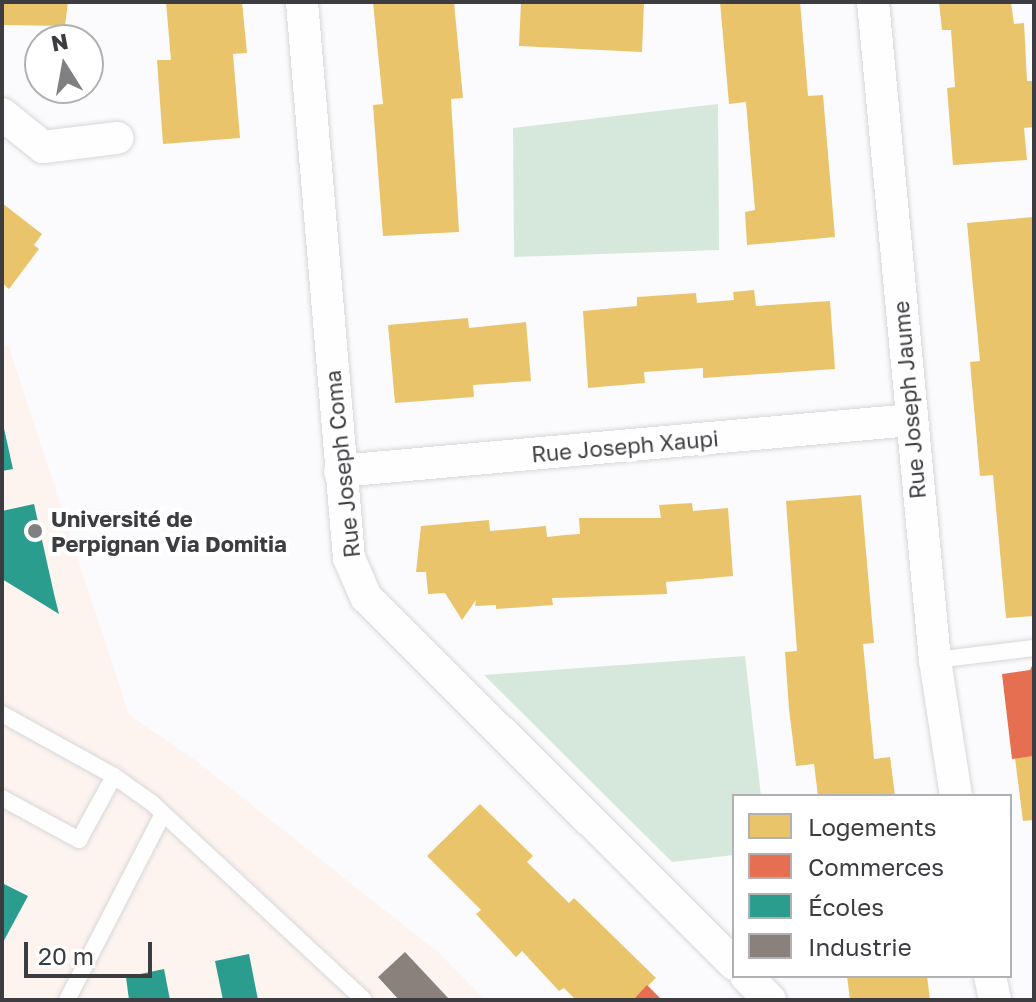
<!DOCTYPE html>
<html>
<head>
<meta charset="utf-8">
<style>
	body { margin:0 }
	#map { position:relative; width:1036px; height:1002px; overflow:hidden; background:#fbfbfd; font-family:"Golos Text",sans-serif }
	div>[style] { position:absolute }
	.education>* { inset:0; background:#fdf3ef }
	.green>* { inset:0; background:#d6e7db }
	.homes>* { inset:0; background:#e9c46a }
	.shops>* { inset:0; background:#e76f51 }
	.schools>* { inset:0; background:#2a9d8f }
	.industry>* { inset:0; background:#8a817c }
	.roads { filter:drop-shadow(0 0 2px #d7d7d9) drop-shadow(0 0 2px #d7d7d9) }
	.lane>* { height:16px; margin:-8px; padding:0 8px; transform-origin:8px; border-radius:8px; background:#fefeff }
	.street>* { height:32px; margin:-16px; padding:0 16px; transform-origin:16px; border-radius:16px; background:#fefeff }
	.dots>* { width:22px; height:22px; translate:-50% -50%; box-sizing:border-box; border:4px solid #fff; border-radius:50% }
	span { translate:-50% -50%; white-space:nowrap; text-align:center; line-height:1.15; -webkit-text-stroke:8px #fff; paint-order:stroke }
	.street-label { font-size:22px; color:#3d3c40 }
	.poi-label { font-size:22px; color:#3d3c40; font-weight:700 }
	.left { translate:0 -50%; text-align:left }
	.frame { position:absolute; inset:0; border:4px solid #3d3c40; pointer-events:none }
	.legend { position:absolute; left:732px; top:794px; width:280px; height:184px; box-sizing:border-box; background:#fff; border:2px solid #b1b1b3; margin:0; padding:10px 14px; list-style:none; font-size:24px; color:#3d3c40 }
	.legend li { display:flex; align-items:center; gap:16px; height:40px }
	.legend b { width:40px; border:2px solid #b1b1b3 }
	.north { position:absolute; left:24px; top:24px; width:80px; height:80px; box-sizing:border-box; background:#fff; border:2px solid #b1b1b3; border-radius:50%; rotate:349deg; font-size:22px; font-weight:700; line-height:32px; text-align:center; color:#3d3c40 }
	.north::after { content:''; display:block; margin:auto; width:28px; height:36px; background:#807f82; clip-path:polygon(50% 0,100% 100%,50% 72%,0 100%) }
	.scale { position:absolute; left:24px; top:942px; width:128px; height:36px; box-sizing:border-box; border:4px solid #3d3c40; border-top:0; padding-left:10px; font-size:24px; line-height:28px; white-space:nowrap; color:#3d3c40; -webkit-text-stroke:6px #fff; paint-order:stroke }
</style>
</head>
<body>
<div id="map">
	<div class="education">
		<i style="clip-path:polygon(2px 344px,9px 347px,129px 715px,195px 760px,439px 953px,485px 1000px,2px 1000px)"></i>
	</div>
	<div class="green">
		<i style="clip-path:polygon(718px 104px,719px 250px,514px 257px,513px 128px)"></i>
		<i style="clip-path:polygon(745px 656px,761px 796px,734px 796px,734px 855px,672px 862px,484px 675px)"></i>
	</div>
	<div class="homes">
		<i style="clip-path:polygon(2px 2px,68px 2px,65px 26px,2px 25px)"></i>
		<i style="clip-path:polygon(166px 2px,242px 2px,247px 53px,233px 54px,240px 138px,163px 144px,157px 60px,171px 60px)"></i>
		<i style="clip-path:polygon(373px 2px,454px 2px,463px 98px,451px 99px,459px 232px,383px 236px,373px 105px,383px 104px)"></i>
		<i style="clip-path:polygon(521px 2px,644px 2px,642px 52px,519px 46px)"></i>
		<i style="clip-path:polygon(720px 2px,800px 2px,808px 96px,823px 95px,835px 237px,747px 245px,745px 212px,755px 210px,746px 102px,729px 104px)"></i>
		<i style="clip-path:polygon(939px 2px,1011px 2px,1014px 24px,1024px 23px,1027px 81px,1034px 81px,1034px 127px,1024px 128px,1027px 160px,953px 165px,947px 88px,955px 87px,951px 30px,942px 30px)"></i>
		<i style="clip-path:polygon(2px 203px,42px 234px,34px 245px,39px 249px,9px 289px,2px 283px)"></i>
		<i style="clip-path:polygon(1034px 217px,1034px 616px,1006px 618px,993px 475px,980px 476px,970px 362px,980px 361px,967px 223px)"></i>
		<i style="clip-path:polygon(754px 290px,756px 306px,830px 301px,835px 369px,703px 378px,703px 368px,644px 372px,645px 383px,588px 388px,583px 311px,637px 306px,637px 297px,696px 293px,697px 303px,734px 300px,733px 292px)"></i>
		<i style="clip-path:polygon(468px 318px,469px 328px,526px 322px,531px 381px,473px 385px,474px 397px,395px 403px,388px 325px)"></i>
		<i style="clip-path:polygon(861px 495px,874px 643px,863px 644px,874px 759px,890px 757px,895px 796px,818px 796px,814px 764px,796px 766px,789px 709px,785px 652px,797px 651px,786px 501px)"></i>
		<i style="clip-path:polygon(692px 503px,693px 511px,728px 508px,733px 576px,666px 582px,667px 594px,552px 598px,553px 605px,496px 609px,496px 605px,475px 606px,476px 600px,462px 620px,445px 593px,428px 594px,426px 572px,416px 572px,421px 526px,489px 520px,490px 531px,546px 526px,547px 537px,565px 535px,580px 534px,579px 518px,661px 518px,659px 505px)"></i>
		<i style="clip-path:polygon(1034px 756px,1034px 820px,1023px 821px,1015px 758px)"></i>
		<i style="clip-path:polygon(480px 804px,533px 856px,527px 862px,569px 903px,574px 898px,656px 978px,633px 1000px,576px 1000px,564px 988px,559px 991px,522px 951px,516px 957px,476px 914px,481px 910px,427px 856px)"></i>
		<i style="clip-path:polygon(847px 976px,927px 976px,930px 1000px,850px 1000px)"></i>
	</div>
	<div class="shops">
		<i style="clip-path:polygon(1034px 662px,1034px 756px,1012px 759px,1002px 674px,1030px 670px)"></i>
		<i style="clip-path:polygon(647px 985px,662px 1000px,633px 1000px)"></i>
	</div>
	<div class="schools">
		<i style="clip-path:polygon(3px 424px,13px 469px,2px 471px,2px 425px)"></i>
		<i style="clip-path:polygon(34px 504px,54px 594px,59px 614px,2px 579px,2px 511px)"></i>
		<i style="clip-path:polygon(2px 883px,28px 896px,2px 944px)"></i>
		<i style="clip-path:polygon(249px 954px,258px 1000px,223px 1000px,215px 961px)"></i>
		<i style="clip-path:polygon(164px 969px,170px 1000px,129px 1000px,126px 977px)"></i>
	</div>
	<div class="industry">
		<i style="clip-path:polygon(405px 952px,450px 1000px,399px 1000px,378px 977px)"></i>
	</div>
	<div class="roads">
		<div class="lane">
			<i style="left:935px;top:660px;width:100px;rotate:-6.9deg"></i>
			<i style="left:2px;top:714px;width:128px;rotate:29deg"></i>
			<i style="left:114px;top:776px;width:47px;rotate:35.4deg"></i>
			<i style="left:152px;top:803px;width:289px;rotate:42.9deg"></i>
			<i style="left:2px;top:798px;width:88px;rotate:28.6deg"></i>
			<i style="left:79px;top:840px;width:73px;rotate:-61.3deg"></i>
			<i style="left:67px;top:1000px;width:209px;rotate:-62.7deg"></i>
		</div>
		<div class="street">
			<i style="left:302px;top:2px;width:558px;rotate:85.17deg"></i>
			<i style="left:349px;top:558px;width:43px;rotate:66.4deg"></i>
			<i style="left:366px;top:597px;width:520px;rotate:44.92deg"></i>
			<i style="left:873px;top:2px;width:661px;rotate:84.62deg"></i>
			<i style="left:935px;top:660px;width:138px;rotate:81.2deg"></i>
			<i style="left:2px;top:114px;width:53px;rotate:38.8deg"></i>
			<i style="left:43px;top:147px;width:75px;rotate:-6.9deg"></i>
			<i style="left:340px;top:471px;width:573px;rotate:-5.1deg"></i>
			<i style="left:746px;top:976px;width:34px;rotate:45deg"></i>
			<i style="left:990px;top:976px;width:25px;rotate:78deg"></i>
		</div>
	</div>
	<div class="dots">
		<i style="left:35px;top:531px;background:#807f82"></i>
	</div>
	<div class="street-label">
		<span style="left:909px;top:400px;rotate:-95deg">Rue Joseph Jaume</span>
		<span style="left:625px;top:446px;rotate:-5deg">Rue Joseph Xaupi</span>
		<span style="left:342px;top:464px;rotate:-96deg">Rue Joseph Coma</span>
	</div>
	<div class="poi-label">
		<span class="left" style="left:51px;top:531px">Université de<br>Perpignan Via Domitia</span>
	</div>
	<div class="frame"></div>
	<ul class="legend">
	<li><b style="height:22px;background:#e9c46a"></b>Logements</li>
	<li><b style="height:22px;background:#e76f51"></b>Commerces</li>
	<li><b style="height:22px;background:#2a9d8f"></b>Écoles</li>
	<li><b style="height:22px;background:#8a817c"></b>Industrie</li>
	</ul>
	<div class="north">N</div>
	<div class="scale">20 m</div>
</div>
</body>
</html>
